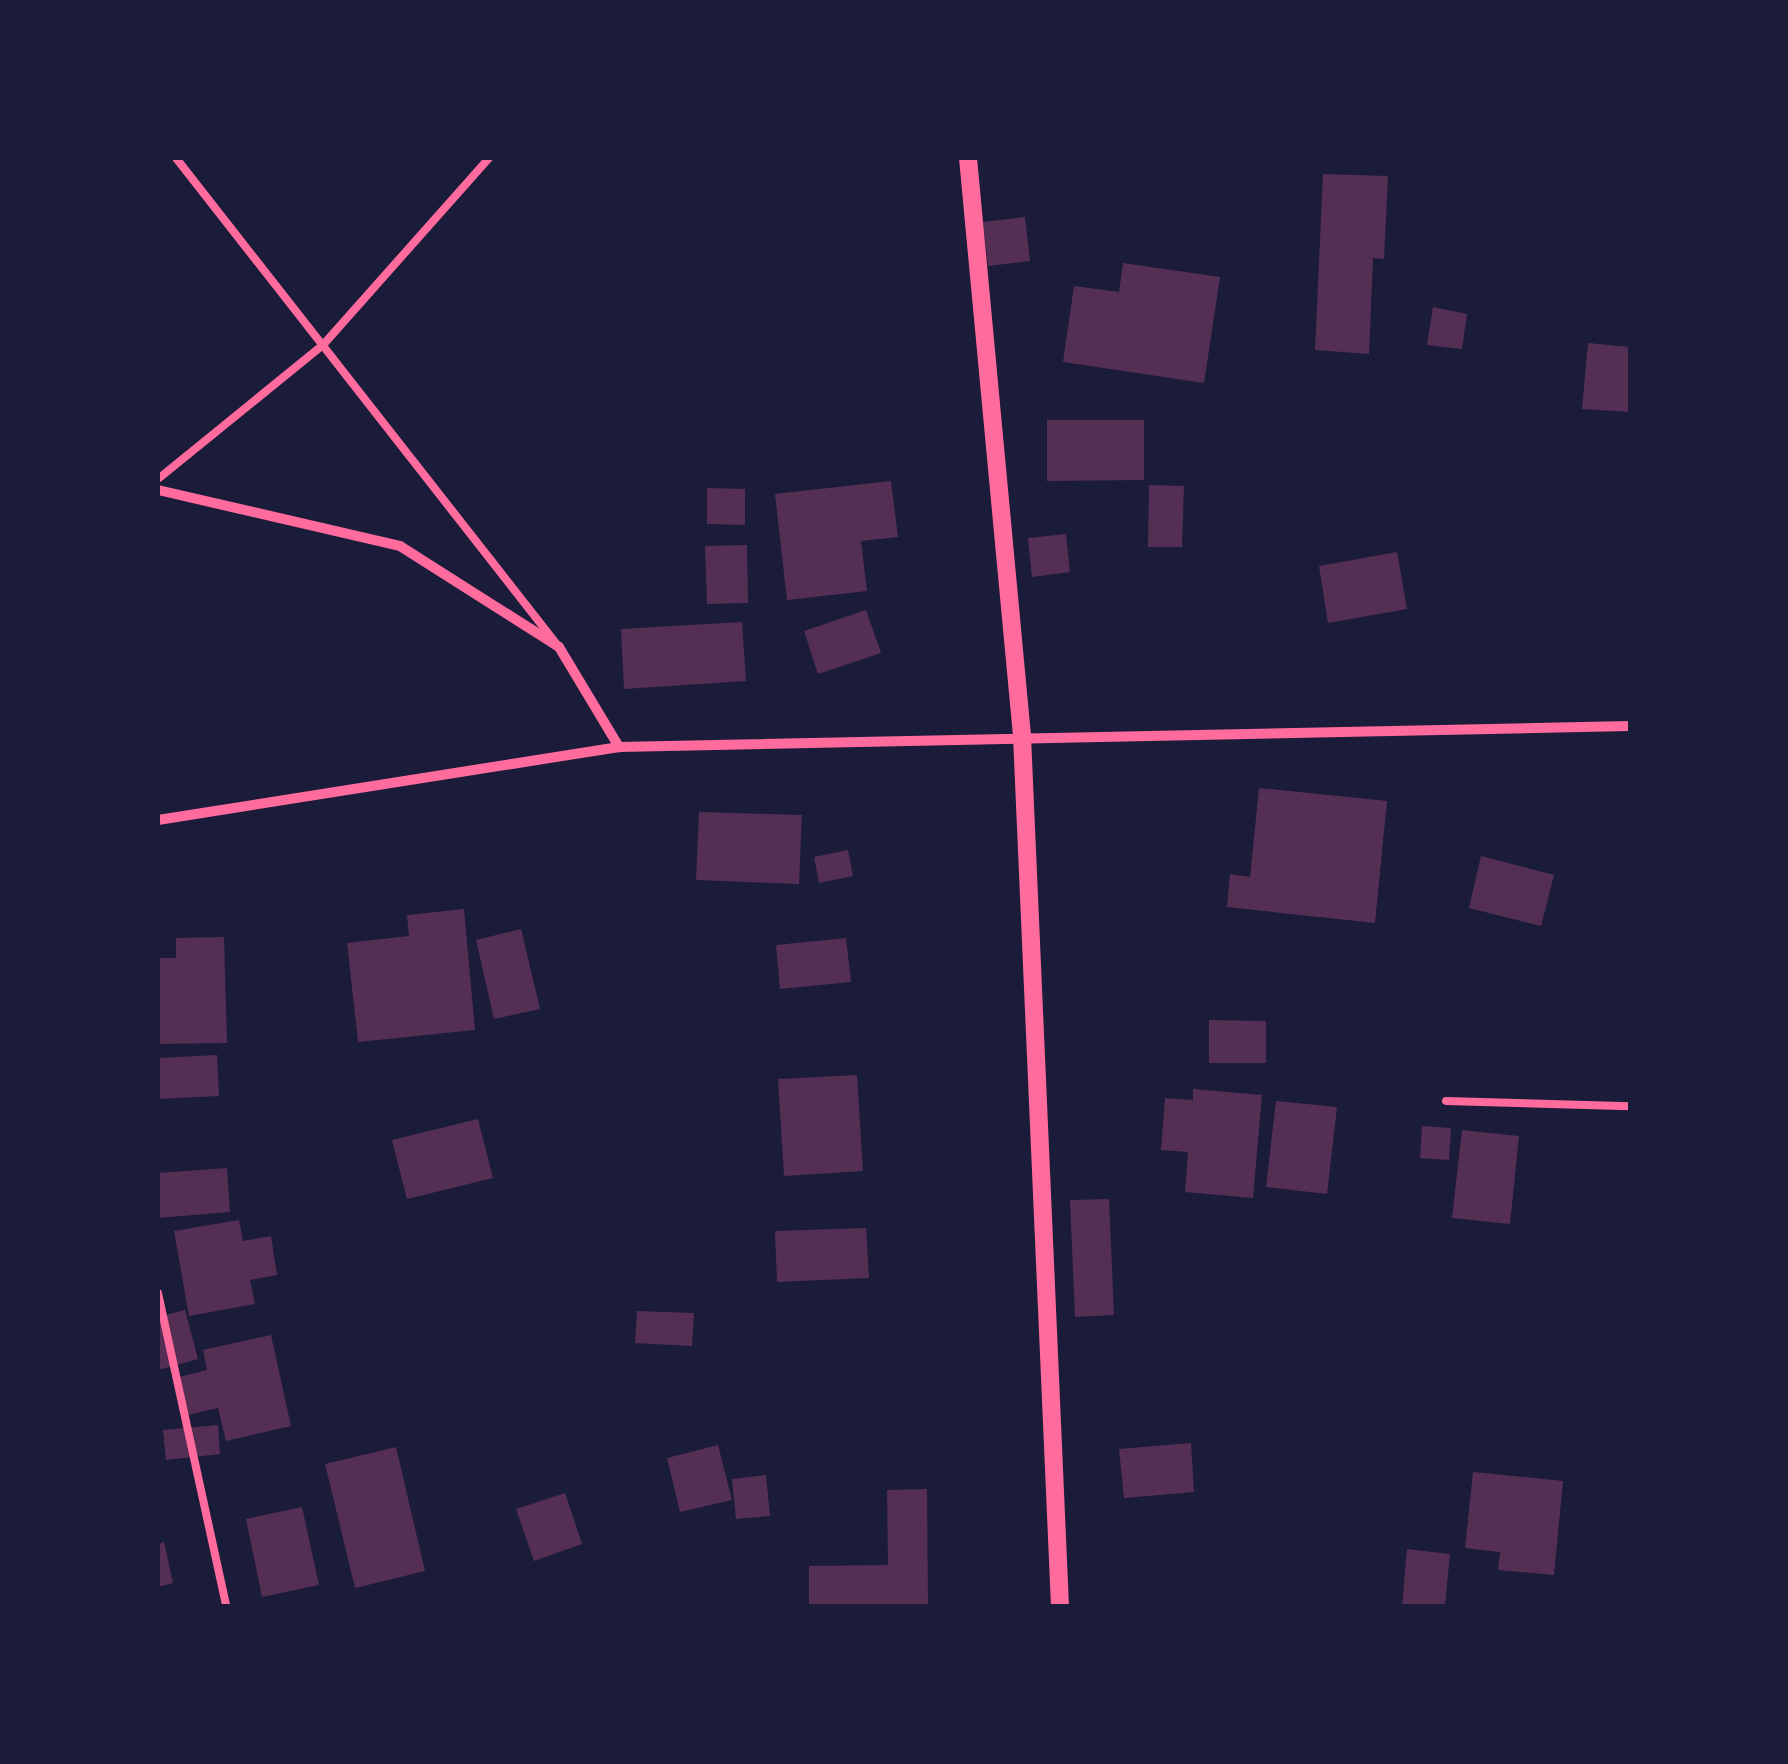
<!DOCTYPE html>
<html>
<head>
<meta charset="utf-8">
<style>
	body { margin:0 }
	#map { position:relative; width:1788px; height:1764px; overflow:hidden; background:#1b1b3a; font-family:"Roboto Serif",serif }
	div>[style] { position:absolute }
	.building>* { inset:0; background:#542f53 }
	.service>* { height:8px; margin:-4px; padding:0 4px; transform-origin:4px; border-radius:4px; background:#ff6b9d }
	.minor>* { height:10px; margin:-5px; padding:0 5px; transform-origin:5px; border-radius:5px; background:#ff6b9d }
	.tertiary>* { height:18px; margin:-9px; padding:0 9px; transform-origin:9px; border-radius:9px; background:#ff6b9d }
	span { translate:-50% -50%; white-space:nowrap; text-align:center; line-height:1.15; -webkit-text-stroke:10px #1b1b3a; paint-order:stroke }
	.frame { position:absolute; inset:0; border:160px solid #1b1b3a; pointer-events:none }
</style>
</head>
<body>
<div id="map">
	<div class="building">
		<i style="clip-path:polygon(1323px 174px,1388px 176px,1384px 259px,1373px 258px,1369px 354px,1315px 350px)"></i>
		<i style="clip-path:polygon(1025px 217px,1030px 261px,988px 266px,983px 222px)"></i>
		<i style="clip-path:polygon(1123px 263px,1220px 277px,1204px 383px,1063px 362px,1074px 286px,1119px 292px)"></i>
		<i style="clip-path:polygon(1433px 307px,1467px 314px,1462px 349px,1427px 345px)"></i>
		<i style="clip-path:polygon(1588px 343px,1630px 347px,1630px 412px,1582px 409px)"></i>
		<i style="clip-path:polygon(1047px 420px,1144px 420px,1144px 480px,1047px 481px)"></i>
		<i style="clip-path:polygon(891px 481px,898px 537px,861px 541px,867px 591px,787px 600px,775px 494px)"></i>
		<i style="clip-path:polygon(1149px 485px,1184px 486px,1182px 547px,1148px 547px)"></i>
		<i style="clip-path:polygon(707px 488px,745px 489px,745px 525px,707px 524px)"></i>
		<i style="clip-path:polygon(1066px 534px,1070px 572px,1032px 577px,1028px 538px)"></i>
		<i style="clip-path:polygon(747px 545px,748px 603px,707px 604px,705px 546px)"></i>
		<i style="clip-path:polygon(1397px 552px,1407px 609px,1328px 623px,1319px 566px)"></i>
		<i style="clip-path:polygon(866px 610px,881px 653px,818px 674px,804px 631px)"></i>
		<i style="clip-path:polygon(742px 622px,746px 681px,624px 689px,621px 629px)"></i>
		<i style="clip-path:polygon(1259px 788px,1387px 801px,1375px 923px,1227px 907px,1230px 874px,1250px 877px)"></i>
		<i style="clip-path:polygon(699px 812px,802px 815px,799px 884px,696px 880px)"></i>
		<i style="clip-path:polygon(848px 850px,853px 876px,819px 883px,814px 857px)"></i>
		<i style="clip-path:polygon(1481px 856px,1554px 875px,1541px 926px,1469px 908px)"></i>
		<i style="clip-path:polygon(464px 909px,475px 1030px,358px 1042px,347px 943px,409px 936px,407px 915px)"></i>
		<i style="clip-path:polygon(521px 929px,540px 1009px,494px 1019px,476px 940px)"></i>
		<i style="clip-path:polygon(224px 937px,227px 1043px,158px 1044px,158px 958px,176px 958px,176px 938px)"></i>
		<i style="clip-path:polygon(846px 938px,851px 982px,780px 989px,776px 945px)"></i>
		<i style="clip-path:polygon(1209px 1020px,1266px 1021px,1266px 1063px,1209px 1063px)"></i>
		<i style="clip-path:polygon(217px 1055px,219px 1096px,158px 1099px,158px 1058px)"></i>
		<i style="clip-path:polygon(857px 1075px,863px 1171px,784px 1176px,778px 1079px)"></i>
		<i style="clip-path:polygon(1193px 1089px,1262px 1095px,1253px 1198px,1185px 1192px,1188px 1152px,1161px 1150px,1165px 1098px,1193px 1100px)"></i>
		<i style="clip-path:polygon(1276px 1101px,1337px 1107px,1327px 1194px,1266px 1187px)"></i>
		<i style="clip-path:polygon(478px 1119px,493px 1178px,407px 1199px,392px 1140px)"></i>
		<i style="clip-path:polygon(1422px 1126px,1451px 1128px,1449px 1160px,1420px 1158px)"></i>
		<i style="clip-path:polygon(1462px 1130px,1519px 1136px,1510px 1224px,1452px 1218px)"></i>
		<i style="clip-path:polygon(227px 1168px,230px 1212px,158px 1218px,158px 1173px)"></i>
		<i style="clip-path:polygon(1109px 1199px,1114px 1315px,1075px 1317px,1070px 1200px)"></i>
		<i style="clip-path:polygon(239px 1220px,243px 1241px,271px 1236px,277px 1275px,250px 1280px,255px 1304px,189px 1316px,174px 1231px)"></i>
		<i style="clip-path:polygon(866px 1228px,869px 1278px,777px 1282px,775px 1231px)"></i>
		<i style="clip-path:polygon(185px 1310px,198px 1359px,158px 1370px,158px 1317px)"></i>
		<i style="clip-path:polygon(637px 1311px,694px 1313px,692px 1346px,635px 1343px)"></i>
		<i style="clip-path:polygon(271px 1335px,291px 1426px,226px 1441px,218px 1408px,188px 1415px,179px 1377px,207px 1370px,203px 1350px)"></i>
		<i style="clip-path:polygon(218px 1425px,220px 1454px,166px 1460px,163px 1430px)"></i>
		<i style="clip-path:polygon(1191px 1443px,1194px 1492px,1124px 1498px,1119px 1449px)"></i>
		<i style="clip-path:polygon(718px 1445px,732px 1500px,680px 1512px,667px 1458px)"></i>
		<i style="clip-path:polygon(396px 1447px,425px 1571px,355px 1588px,325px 1464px)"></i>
		<i style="clip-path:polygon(1473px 1472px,1563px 1481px,1554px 1575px,1498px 1570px,1500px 1552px,1465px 1548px)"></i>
		<i style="clip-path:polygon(766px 1475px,770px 1516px,736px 1519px,732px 1479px)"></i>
		<i style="clip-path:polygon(927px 1489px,928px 1606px,809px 1606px,809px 1566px,888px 1565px,887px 1490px)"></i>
		<i style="clip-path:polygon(565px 1493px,582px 1544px,534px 1561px,516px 1509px)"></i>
		<i style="clip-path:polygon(302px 1507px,319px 1585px,262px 1597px,246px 1519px)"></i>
		<i style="clip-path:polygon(164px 1542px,173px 1583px,158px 1587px,158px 1544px)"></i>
		<i style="clip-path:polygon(1407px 1549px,1450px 1554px,1445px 1606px,1402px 1606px)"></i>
	</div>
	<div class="service">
		<i style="left:176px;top:158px;width:615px;rotate:51.94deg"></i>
		<i style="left:158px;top:479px;width:213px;rotate:-39.1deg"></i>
		<i style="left:323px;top:345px;width:250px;rotate:-48.4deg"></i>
		<i style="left:1446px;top:1101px;width:184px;rotate:1.6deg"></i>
		<i style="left:158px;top:1293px;width:320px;rotate:77.7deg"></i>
	</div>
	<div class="minor">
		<i style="left:158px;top:490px;width:248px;rotate:13deg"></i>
		<i style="left:400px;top:546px;width:188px;rotate:32.4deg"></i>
		<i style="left:559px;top:647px;width:117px;rotate:59deg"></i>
		<i style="left:158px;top:820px;width:467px;rotate:-9deg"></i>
		<i style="left:619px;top:747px;width:1011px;rotate:-1.19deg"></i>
	</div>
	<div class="tertiary">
		<i style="left:968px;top:158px;width:581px;rotate:84.66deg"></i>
		<i style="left:1022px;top:736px;width:871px;rotate:87.5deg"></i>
	</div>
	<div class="frame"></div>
</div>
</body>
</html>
